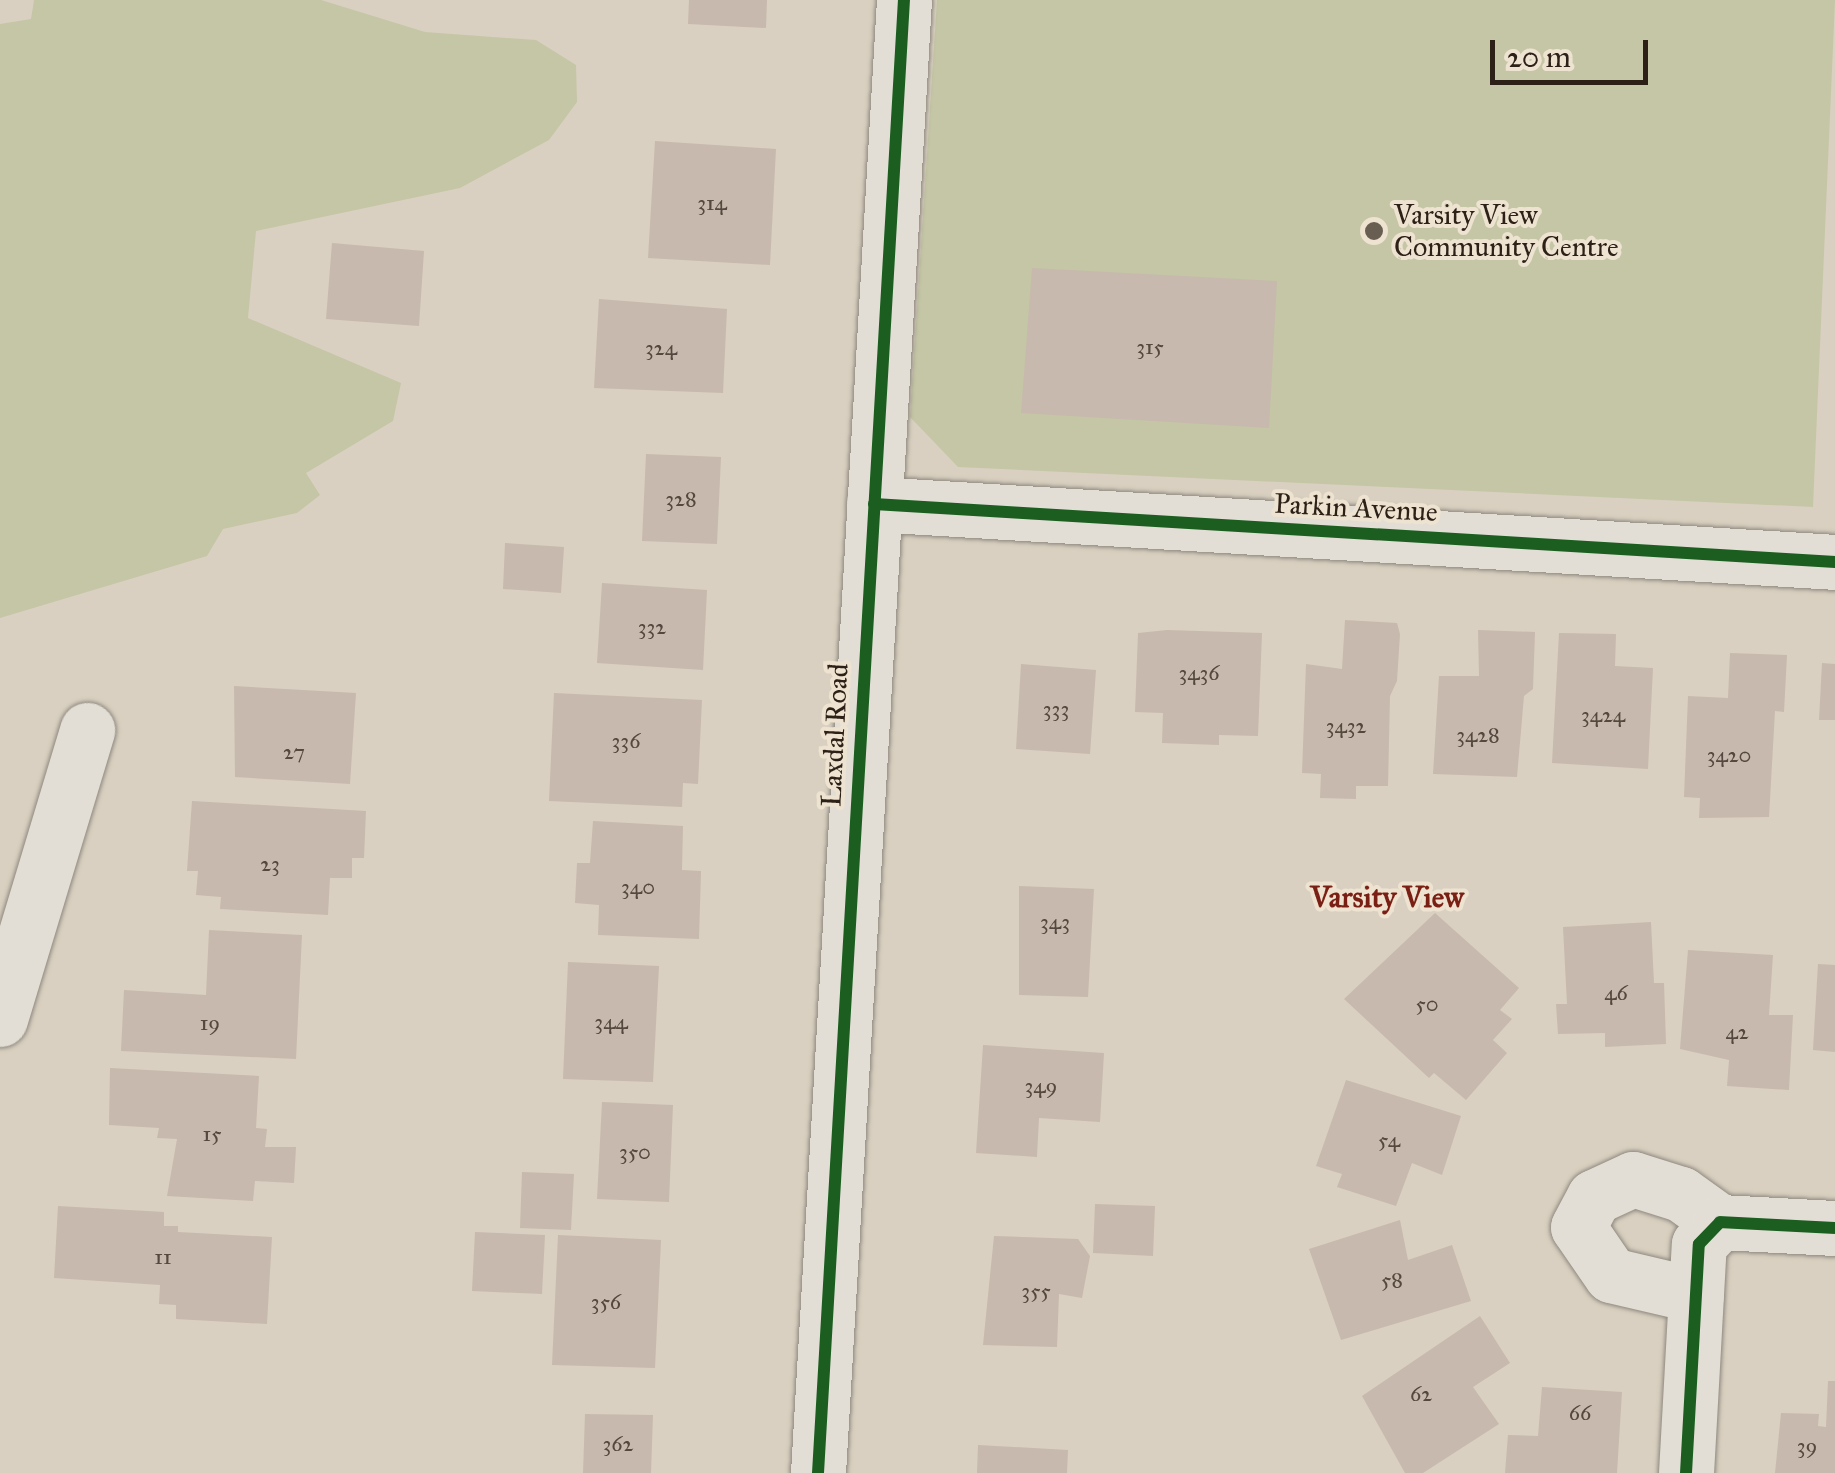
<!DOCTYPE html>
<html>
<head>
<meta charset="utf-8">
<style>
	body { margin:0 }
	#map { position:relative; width:1835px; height:1473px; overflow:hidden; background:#d9d0c1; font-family:"IM FELL Great Primer",serif }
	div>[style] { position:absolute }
	.green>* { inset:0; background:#c4c6a6 }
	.building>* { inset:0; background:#c7b9ad }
	.roads { filter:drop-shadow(0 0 2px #8e887e) drop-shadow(0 0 2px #8e887e) }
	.minor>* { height:55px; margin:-27.5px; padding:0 27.5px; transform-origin:27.5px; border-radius:27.5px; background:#e2ded5 }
	.cycleway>* { height:12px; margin:-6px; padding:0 6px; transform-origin:6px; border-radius:6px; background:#1b5e20 }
	.dots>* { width:28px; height:28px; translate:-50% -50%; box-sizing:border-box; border:5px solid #ede3d0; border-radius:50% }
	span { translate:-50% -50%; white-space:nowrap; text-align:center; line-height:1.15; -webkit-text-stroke:8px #ede3d0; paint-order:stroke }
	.number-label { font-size:22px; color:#55483e }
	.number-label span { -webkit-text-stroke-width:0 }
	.poi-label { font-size:28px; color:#2d2117 }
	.left { translate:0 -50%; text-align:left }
	.street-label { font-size:28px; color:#2d2117 }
	.neighbourhood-label { font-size:30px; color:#7a1f14; font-weight:700 }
	.scale { position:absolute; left:1490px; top:40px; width:158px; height:45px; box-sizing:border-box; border:5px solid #2d2117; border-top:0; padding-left:12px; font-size:30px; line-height:35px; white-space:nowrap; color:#2d2117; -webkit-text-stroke:8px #ede3d0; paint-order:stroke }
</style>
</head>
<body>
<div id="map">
	<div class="green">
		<i style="clip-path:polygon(34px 0,321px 0,425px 32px,536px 40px,576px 65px,577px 102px,549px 140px,460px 188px,256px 231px,248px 318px,401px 383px,393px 421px,306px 473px,320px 495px,297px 513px,223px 529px,207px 556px,0 618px,0 24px,31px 19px)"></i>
		<i style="clip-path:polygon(937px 0,1835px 0,1813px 507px,958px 467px,910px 417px)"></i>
	</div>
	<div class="building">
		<i style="clip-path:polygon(689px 0,767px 0,766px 28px,688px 24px)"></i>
		<i style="clip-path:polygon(655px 141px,776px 149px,770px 265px,648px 258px)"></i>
		<i style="clip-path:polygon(332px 243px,424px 251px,419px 326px,326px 319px)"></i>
		<i style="clip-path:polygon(1032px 268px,1277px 281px,1269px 428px,1021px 413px)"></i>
		<i style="clip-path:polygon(599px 299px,727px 309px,723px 393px,594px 388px)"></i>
		<i style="clip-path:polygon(646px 454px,721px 457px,717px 544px,642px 541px)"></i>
		<i style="clip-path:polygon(505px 543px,564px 547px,561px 593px,503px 589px)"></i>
		<i style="clip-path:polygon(602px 583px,707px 590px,703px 670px,597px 663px)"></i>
		<i style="clip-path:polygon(1345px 620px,1397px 623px,1400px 634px,1397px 681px,1390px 696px,1388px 786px,1356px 786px,1356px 799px,1320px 798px,1321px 774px,1302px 773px,1306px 664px,1342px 669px)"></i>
		<i style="clip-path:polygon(1167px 630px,1262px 633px,1258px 736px,1219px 735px,1219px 745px,1162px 743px,1163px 713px,1135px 712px,1138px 633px)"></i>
		<i style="clip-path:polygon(1478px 630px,1535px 632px,1533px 689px,1524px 696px,1517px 777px,1433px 774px,1439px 676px,1479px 676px)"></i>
		<i style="clip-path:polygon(1559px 633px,1616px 634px,1615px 666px,1653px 668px,1648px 769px,1552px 763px)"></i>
		<i style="clip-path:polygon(1730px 653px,1787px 655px,1784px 712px,1775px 711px,1769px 817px,1699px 818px,1700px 798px,1684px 797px,1688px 696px,1728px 698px)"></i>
		<i style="clip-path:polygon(1822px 663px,1835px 664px,1835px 720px,1819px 720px)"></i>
		<i style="clip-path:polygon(1021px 664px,1096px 670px,1090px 754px,1016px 749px)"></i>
		<i style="clip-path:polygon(234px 686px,356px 693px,350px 784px,235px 777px)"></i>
		<i style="clip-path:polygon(554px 693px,702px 700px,698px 784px,683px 783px,682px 807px,549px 801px)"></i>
		<i style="clip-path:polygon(192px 801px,366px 811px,364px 858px,352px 858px,352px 878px,330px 878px,328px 915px,220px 909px,221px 897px,196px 895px,198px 871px,187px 871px)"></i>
		<i style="clip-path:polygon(593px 821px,683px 826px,682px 870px,701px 871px,699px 939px,598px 935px,599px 905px,575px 903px,577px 863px,590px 863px)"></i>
		<i style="clip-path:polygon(1019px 886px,1094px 889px,1088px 997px,1019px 995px)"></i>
		<i style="clip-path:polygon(1435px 913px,1519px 988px,1500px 1010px,1512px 1019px,1493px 1040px,1507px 1053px,1466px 1100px,1434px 1073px,1429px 1078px,1344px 999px)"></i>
		<i style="clip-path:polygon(1651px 922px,1654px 983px,1664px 983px,1666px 1044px,1605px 1047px,1605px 1033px,1558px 1034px,1556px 1004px,1567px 1004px,1563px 927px)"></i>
		<i style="clip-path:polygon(209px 930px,302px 935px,296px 1059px,121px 1051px,124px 990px,206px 995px)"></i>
		<i style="clip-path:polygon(1688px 950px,1773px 955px,1769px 1015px,1793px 1015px,1789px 1090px,1727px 1086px,1729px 1060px,1680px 1049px)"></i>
		<i style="clip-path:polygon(568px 962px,659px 966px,653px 1082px,563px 1079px)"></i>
		<i style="clip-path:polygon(1818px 964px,1835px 965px,1835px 1052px,1813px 1050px)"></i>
		<i style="clip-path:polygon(983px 1045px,1104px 1053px,1100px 1122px,1039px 1118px,1037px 1157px,976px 1153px)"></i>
		<i style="clip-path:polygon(110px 1068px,259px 1076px,256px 1128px,267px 1129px,265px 1147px,296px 1147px,294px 1183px,255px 1181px,253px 1201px,167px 1196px,177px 1139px,157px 1138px,159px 1128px,109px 1125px)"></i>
		<i style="clip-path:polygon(1346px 1080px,1461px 1116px,1442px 1175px,1412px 1163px,1396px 1206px,1337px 1187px,1342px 1174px,1316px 1166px)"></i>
		<i style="clip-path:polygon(602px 1102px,673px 1105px,669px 1202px,597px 1199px)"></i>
		<i style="clip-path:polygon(522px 1172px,574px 1174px,571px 1230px,520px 1228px)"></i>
		<i style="clip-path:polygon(1095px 1204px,1155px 1206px,1153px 1256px,1093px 1253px)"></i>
		<i style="clip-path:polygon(58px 1206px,164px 1212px,164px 1226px,178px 1226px,178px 1232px,272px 1237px,267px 1324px,176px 1319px,176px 1305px,159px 1304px,160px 1285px,54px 1278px)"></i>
		<i style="clip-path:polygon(1400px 1220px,1408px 1260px,1452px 1245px,1471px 1301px,1341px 1340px,1309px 1249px)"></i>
		<i style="clip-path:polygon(475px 1232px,545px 1235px,542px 1294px,472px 1291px)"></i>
		<i style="clip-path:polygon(558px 1235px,661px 1240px,655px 1368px,552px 1365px)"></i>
		<i style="clip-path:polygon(994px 1236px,1078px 1239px,1090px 1256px,1082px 1298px,1059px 1294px,1057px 1347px,983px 1345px)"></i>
		<i style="clip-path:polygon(1480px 1316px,1510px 1363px,1473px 1387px,1499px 1424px,1423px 1473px,1405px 1473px,1362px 1396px)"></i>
		<i style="clip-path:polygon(1828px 1381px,1835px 1381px,1835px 1473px,1775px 1473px,1781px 1413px,1819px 1414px,1818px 1426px,1826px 1427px)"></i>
		<i style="clip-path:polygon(1542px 1387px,1622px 1392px,1617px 1473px,1505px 1473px,1508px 1435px,1538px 1436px)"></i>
		<i style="clip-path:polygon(585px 1414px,653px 1415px,651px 1473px,583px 1473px)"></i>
		<i style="clip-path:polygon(978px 1445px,1068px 1450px,1067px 1473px,977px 1473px)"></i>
	</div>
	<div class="roads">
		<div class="minor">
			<i style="left:874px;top:504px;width:963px;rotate:3.45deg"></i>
			<i style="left:0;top:1019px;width:302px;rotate:-73.2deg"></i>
			<i style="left:1696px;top:1295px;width:87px;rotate:-166.8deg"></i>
			<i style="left:1611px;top:1275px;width:58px;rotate:-124.5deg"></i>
			<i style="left:1578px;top:1227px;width:34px;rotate:-62deg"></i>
			<i style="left:1594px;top:1197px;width:43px;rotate:-24.8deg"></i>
			<i style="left:1633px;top:1179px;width:50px;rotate:17.4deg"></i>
			<i style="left:1681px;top:1194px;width:48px;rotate:35.7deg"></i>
			<i style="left:818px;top:1473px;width:1476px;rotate:-86.66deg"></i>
			<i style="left:1686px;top:1473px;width:229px;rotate:-86.8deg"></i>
			<i style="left:1699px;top:1244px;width:30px;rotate:-46deg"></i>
			<i style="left:1720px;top:1222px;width:115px;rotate:3deg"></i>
		</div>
	</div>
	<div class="cycleway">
		<i style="left:874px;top:504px;width:963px;rotate:3.45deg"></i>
		<i style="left:818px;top:1473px;width:1476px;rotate:-86.66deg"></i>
		<i style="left:1686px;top:1473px;width:229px;rotate:-86.8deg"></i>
		<i style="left:1699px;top:1244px;width:30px;rotate:-46deg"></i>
		<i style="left:1720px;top:1222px;width:115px;rotate:3deg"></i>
	</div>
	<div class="dots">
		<i style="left:1374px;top:231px;background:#695e52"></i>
	</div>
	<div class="number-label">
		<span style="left:712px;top:203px">314</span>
		<span style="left:1150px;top:347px">315</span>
		<span style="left:661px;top:348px">324</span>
		<span style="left:681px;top:499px">328</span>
		<span style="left:652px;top:627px">332</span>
		<span style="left:1199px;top:673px">3436</span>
		<span style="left:1056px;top:709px">333</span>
		<span style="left:1603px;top:715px">3424</span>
		<span style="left:1346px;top:726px">3432</span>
		<span style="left:1478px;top:735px">3428</span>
		<span style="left:626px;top:741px">336</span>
		<span style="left:294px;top:752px">27</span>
		<span style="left:1729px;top:755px">3420</span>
		<span style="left:270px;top:864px">23</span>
		<span style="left:638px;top:887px">340</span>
		<span style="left:1055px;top:922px">343</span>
		<span style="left:1616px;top:993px">46</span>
		<span style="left:1427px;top:1004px">50</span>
		<span style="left:611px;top:1022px">344</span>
		<span style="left:210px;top:1023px">19</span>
		<span style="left:1737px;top:1032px">42</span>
		<span style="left:1041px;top:1086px">349</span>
		<span style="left:212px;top:1134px">15</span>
		<span style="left:1389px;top:1140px">54</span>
		<span style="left:635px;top:1152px">350</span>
		<span style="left:163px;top:1257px">11</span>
		<span style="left:1392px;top:1280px">58</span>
		<span style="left:1036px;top:1291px">355</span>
		<span style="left:606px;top:1302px">356</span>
		<span style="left:1421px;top:1394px">62</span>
		<span style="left:1580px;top:1413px">66</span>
		<span style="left:618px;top:1444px">362</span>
		<span style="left:1807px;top:1446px">39</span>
	</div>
	<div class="poi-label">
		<span class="left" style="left:1394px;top:231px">Varsity View<br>Community Centre</span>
	</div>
	<div class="street-label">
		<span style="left:1356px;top:508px;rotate:3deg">Parkin Avenue</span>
		<span style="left:835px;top:735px;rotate:-87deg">Laxdal Road</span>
	</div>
	<div class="neighbourhood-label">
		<span style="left:1387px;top:897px">Varsity View</span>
	</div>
	<div class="scale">20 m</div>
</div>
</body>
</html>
